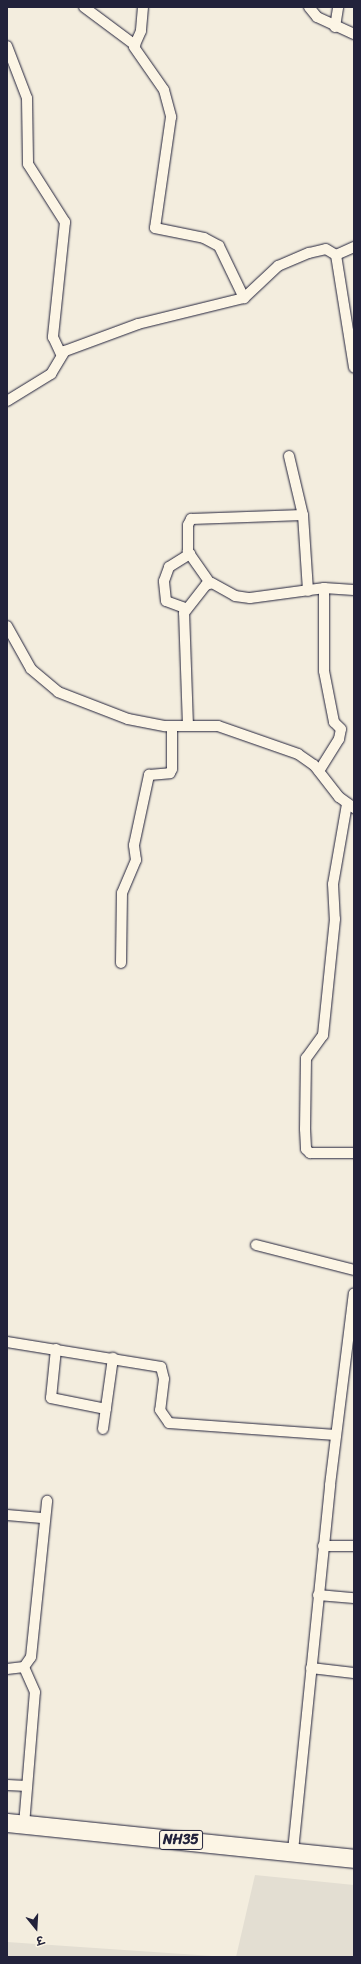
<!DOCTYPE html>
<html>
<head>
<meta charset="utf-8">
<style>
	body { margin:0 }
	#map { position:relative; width:361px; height:1964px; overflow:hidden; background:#f3edde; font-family:Sriracha,"Playpen Sans Deva",sans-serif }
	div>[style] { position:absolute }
	.built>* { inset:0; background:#e3ded2 }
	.roads { filter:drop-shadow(0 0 1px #22223b) drop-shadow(0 0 1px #22223b) }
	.street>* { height:10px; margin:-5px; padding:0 5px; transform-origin:5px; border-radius:5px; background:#fcf5e5 }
	.highway>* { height:18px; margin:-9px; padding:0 9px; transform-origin:9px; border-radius:9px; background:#fcf5e5 }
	span { translate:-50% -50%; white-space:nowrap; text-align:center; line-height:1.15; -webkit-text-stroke:3px #fcf5e5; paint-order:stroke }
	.shield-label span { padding:1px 3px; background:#fcf5e5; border:1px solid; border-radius:3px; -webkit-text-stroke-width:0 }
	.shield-label { font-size:14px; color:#22223b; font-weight:700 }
	.frame { position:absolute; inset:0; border:8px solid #22223b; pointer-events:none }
	.north { position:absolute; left:16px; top:1908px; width:40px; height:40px; -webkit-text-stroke:3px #fcf5e5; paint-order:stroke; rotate:162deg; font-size:11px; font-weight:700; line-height:16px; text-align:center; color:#22223b }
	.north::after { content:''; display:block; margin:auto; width:14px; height:18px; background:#22223b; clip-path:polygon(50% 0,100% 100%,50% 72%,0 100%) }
</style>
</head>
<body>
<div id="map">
	<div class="built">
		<i style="clip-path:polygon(255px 1875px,354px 1885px,354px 1957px,236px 1957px)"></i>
		<i style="clip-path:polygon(7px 1942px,227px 1957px,7px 1957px)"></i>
	</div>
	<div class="roads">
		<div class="street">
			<i style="left:84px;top:7px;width:64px;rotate:36.7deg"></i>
			<i style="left:143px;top:7px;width:24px;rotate:95deg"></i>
			<i style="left:141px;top:31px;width:17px;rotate:114deg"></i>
			<i style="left:134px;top:47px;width:52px;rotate:55.1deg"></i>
			<i style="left:164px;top:90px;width:28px;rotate:75deg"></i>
			<i style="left:171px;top:117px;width:112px;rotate:98.2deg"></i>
			<i style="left:155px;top:228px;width:50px;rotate:11.5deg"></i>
			<i style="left:204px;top:238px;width:17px;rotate:28deg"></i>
			<i style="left:219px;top:246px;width:58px;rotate:64.3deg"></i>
			<i style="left:309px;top:7px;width:13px;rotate:51deg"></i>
			<i style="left:317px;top:17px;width:41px;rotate:24.7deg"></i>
			<i style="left:335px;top:27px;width:20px;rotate:-81deg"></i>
			<i style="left:7px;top:46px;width:56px;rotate:69deg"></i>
			<i style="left:27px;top:98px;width:66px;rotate:89.1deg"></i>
			<i style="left:28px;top:164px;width:69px;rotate:57.5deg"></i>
			<i style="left:65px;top:222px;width:116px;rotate:96deg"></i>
			<i style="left:53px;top:337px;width:19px;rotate:65deg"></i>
			<i style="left:336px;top:255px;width:114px;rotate:80.9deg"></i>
			<i style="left:7px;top:401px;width:52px;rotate:-31.5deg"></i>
			<i style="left:51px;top:374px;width:27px;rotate:-59deg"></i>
			<i style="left:65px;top:351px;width:78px;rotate:-20.3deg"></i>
			<i style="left:138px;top:324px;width:109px;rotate:-13.8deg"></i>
			<i style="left:244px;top:298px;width:47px;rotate:-43.3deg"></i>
			<i style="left:278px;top:266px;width:34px;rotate:-23deg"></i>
			<i style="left:309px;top:253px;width:17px;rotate:-13deg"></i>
			<i style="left:326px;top:249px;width:12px;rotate:31deg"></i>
			<i style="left:336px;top:255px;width:20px;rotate:-24deg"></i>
			<i style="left:289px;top:456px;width:61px;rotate:76.7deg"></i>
			<i style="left:303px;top:515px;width:76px;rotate:86.2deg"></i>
			<i style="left:210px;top:583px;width:39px;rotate:-125deg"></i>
			<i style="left:188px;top:551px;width:26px;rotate:-90deg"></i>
			<i style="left:188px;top:525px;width:7px;rotate:-63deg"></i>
			<i style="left:191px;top:519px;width:112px;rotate:-2deg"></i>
			<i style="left:185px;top:608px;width:20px;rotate:-160deg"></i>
			<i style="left:166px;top:601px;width:20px;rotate:-96deg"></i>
			<i style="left:164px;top:581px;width:15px;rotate:-70deg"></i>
			<i style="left:169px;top:567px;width:25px;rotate:-32deg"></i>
			<i style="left:7px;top:626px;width:49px;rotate:60.8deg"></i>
			<i style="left:31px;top:669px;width:35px;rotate:40deg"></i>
			<i style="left:58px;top:692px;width:75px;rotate:21.1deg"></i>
			<i style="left:128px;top:719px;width:38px;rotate:11deg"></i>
			<i style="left:165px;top:726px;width:53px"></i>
			<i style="left:218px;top:726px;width:85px;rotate:19.3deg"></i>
			<i style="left:298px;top:754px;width:19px;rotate:35deg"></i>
			<i style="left:314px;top:765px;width:41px;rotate:52deg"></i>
			<i style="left:339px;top:797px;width:19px;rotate:36deg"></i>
			<i style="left:188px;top:726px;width:113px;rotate:-92deg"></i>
			<i style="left:184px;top:613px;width:36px;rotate:-52deg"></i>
			<i style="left:206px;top:585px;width:6px;rotate:-18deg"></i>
			<i style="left:212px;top:583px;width:26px;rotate:29deg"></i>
			<i style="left:235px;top:596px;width:15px;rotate:8deg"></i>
			<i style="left:250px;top:598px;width:75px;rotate:-7.7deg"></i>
			<i style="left:324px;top:588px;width:30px;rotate:4deg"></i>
			<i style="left:319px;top:771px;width:38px;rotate:-58deg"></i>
			<i style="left:339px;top:739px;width:10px;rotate:-79deg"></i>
			<i style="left:341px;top:729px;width:10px;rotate:-135deg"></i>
			<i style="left:334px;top:722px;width:52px;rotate:-101.1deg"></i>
			<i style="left:324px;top:671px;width:83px;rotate:-90deg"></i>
			<i style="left:347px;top:804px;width:81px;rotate:99.9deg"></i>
			<i style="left:333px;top:884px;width:35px;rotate:87deg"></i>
			<i style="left:335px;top:919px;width:117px;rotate:95.9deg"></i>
			<i style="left:323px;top:1035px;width:29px;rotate:126deg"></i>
			<i style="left:306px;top:1058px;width:71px;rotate:90.8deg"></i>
			<i style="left:305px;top:1129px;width:20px;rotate:87deg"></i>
			<i style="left:306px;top:1149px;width:6px;rotate:45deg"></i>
			<i style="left:310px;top:1153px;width:44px"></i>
			<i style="left:121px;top:963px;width:70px;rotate:-89.2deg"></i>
			<i style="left:122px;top:893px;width:36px;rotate:-67deg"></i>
			<i style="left:136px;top:860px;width:15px;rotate:-98deg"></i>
			<i style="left:134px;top:845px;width:72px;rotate:-77.9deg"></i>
			<i style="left:149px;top:775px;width:21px;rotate:-5deg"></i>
			<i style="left:170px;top:773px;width:4px;rotate:-63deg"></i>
			<i style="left:172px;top:769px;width:43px;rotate:-90deg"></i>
			<i style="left:256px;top:1245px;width:101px;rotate:14.3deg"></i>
			<i style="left:7px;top:1342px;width:156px;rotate:9.2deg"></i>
			<i style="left:161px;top:1367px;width:12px;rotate:76deg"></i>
			<i style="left:164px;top:1379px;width:31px;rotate:97deg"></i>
			<i style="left:160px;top:1410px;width:16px;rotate:55deg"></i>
			<i style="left:169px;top:1423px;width:167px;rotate:4.1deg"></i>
			<i style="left:56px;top:1349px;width:49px;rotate:95.8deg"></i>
			<i style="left:51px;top:1398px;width:56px;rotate:11.3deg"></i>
			<i style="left:103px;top:1429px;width:72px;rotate:-82deg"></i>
			<i style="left:7px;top:1515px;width:38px;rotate:5deg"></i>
			<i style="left:323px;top:1546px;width:31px"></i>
			<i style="left:318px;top:1595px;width:36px;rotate:5deg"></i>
			<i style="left:311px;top:1668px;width:43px;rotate:6.6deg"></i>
			<i style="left:7px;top:1669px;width:17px;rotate:-7deg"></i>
			<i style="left:24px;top:1667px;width:12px;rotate:-55deg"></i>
			<i style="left:31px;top:1657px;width:157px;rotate:-84.1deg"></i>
			<i style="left:7px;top:1785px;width:20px;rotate:3deg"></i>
			<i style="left:24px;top:1825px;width:133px;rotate:-85.3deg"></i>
			<i style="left:35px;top:1692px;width:27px;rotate:-114deg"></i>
			<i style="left:293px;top:1851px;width:368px;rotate:-84.2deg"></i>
			<i style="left:330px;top:1485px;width:193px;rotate:-82.9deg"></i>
		</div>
		<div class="highway">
			<i style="left:7px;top:1823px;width:349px;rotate:5.9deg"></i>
		</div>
	</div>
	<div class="shield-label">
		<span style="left:181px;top:1840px">NH35</span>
	</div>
	<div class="frame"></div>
	<div class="north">उ</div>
</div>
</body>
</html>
